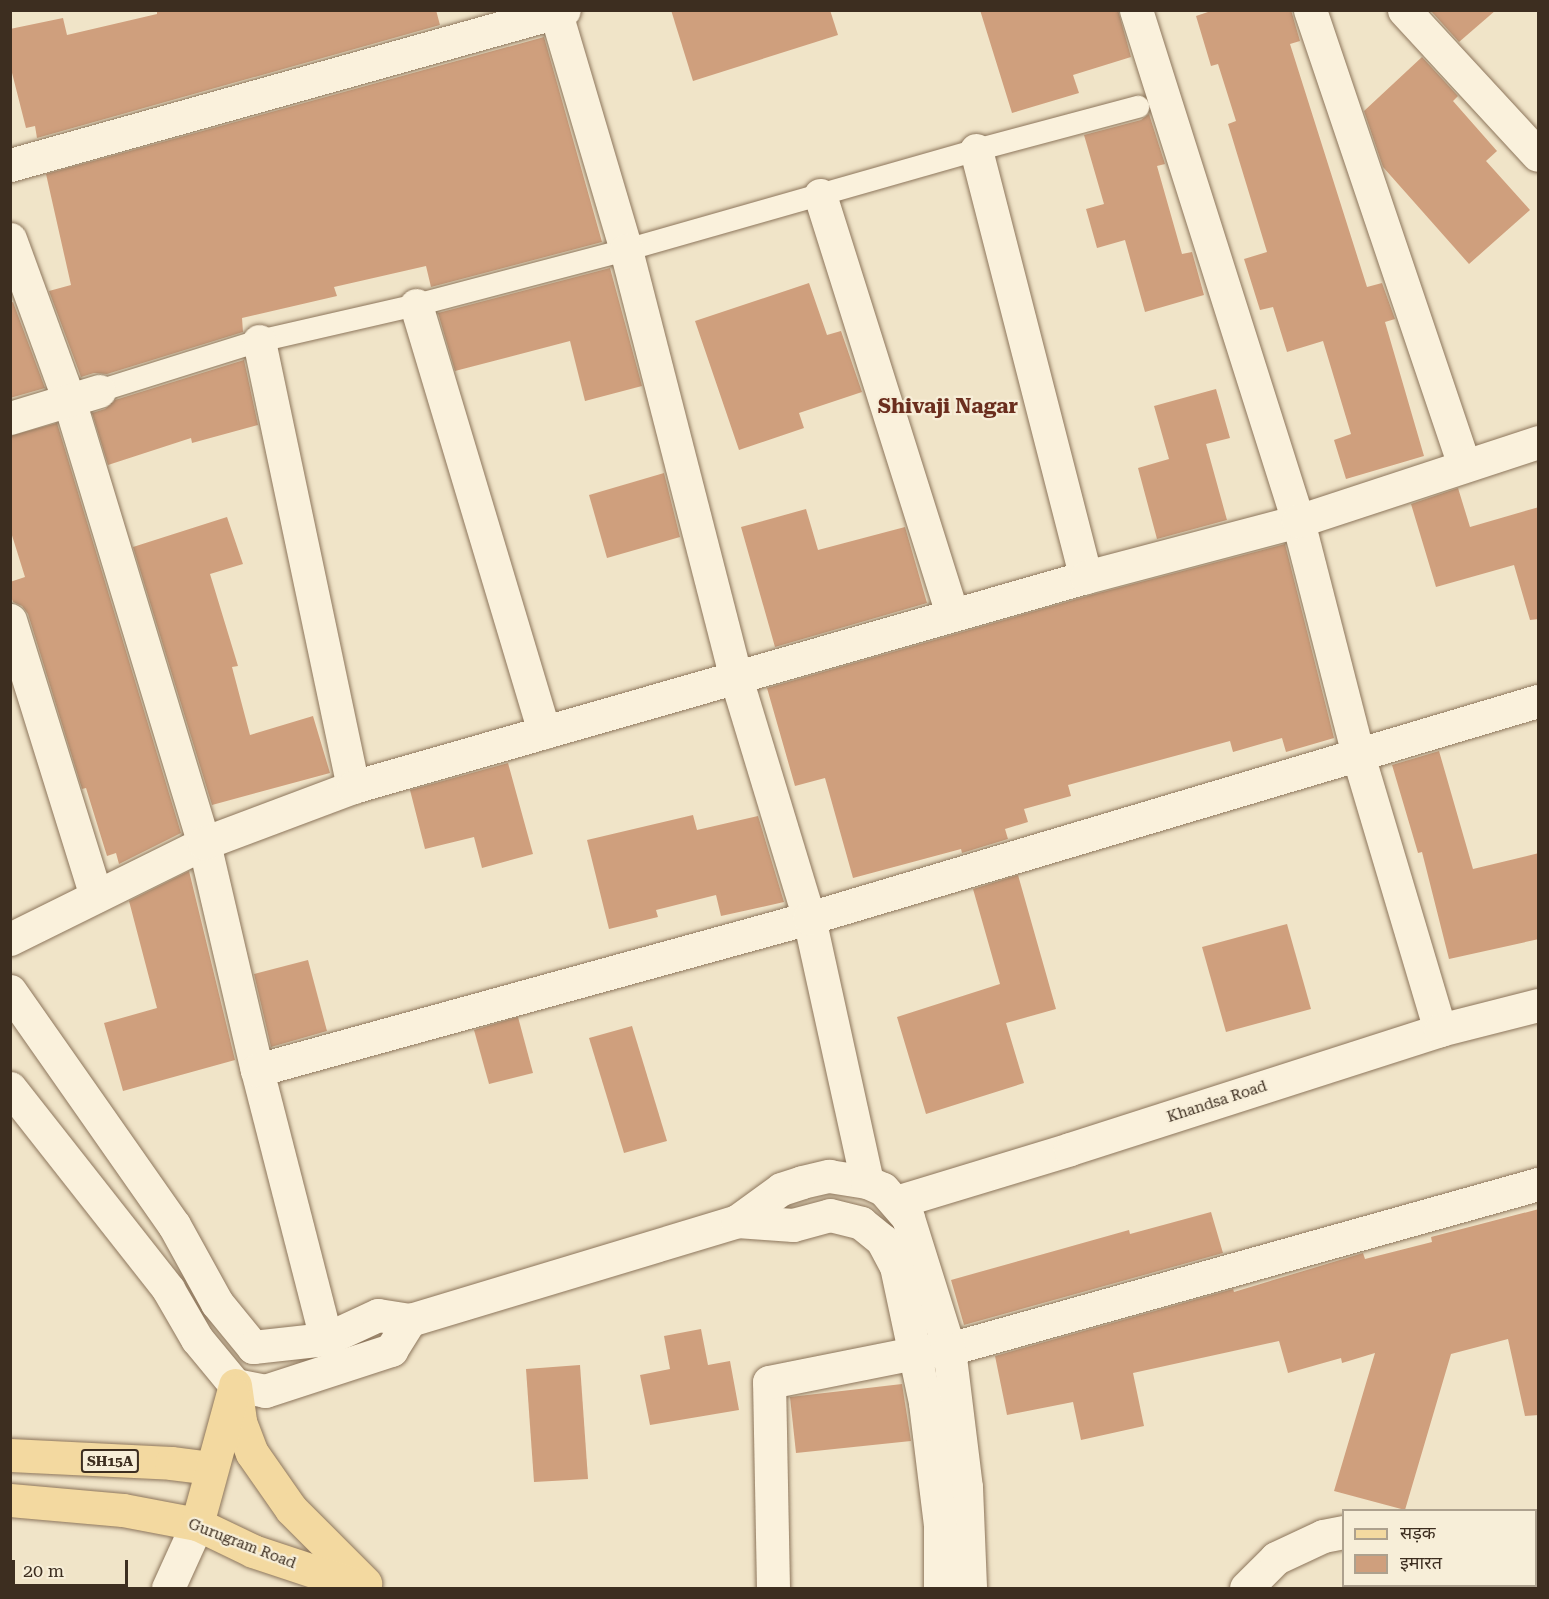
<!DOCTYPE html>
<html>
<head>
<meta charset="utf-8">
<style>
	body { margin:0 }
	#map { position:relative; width:1549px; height:1599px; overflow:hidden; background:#f0e4c8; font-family:"Roboto Serif","Noto Sans Devanagari",serif }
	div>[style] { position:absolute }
	.building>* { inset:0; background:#cf9f7d }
	.roads { filter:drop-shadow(0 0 2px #8d765c) drop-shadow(0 0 2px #8d765c) }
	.lane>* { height:22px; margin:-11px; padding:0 11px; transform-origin:11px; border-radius:11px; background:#faf1dc }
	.street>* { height:33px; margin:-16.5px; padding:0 16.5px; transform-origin:16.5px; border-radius:16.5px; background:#faf1dc }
	.secondary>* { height:33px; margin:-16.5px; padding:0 16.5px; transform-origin:16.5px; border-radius:16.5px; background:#faf1dc }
	.primary>* { height:33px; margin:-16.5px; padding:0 16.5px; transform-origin:16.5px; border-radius:16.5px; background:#f3d9a0 }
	span { translate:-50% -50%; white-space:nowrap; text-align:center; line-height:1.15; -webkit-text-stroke:4.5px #f7eed8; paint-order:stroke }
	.shield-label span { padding:2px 4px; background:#f7eed8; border:2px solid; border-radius:4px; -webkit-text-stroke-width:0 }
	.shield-label { font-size:14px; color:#3d2e20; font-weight:700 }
	.street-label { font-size:15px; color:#3d2e20 }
	.district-label { font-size:21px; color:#6b2e1e; font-weight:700 }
	.frame { position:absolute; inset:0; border:12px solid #3d2e20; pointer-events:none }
	.legend { position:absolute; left:1342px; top:1509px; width:195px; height:78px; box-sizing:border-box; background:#f7eed8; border:2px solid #ada18e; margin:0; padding:8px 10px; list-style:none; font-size:18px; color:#3d2e20 }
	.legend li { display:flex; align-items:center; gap:12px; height:30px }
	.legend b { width:30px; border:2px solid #ada18e }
	.scale { position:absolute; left:12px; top:1560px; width:116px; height:27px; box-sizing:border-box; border:3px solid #3d2e20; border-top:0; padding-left:8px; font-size:18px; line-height:21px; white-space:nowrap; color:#3d2e20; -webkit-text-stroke:4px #f7eed8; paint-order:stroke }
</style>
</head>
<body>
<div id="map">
	<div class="building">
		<i style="clip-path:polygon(157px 10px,436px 10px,440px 25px,37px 138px,35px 126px,26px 128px,10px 65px,10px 29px,63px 18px,67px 35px,157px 14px)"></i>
		<i style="clip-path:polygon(671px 10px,830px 10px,838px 35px,693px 81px)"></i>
		<i style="clip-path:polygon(980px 10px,1118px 10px,1131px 57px,1073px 75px,1079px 93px,1012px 113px)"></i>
		<i style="clip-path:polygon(1214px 10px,1291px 10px,1300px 41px,1290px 44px,1367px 287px,1382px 283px,1395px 319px,1385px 322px,1424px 456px,1346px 479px,1334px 440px,1351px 434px,1323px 341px,1287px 352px,1273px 307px,1260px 310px,1244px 259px,1267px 252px,1228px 124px,1236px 121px,1218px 64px,1211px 66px,1196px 16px)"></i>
		<i style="clip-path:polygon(1430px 10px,1496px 10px,1459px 42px)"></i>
		<i style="clip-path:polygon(544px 37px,602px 242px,431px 287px,426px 266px,334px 287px,337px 296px,242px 318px,243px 332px,107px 374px,94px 373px,81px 377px,49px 291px,71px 285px,46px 174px)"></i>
		<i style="clip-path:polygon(1422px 57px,1458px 96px,1453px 101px,1497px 151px,1486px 161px,1530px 210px,1469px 264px,1383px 167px,1364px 111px)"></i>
		<i style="clip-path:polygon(1149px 114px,1165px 164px,1157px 166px,1182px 254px,1192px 252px,1204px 295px,1145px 312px,1125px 240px,1097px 248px,1086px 209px,1104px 204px,1084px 135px,1141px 120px)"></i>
		<i style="clip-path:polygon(610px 268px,642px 386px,585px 401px,570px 341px,455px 371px,438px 313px)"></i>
		<i style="clip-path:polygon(809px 283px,827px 335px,841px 331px,862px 392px,799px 413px,804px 428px,739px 450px,695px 321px)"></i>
		<i style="clip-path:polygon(13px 302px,45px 388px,10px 398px,10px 303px)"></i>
		<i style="clip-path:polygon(244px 360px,258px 425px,192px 443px,191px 438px,108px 465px,92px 413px,105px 409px,115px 400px)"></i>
		<i style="clip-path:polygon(1216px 389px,1230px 438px,1206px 444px,1227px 520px,1157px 539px,1138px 468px,1169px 459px,1154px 406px)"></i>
		<i style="clip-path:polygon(57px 423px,181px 833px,119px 864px,116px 853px,107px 856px,86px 788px,82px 789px,28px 614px,22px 606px,13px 602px,10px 594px,10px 582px,25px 577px,10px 529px,10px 436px)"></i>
		<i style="clip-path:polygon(664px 473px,680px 537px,607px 558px,589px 495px)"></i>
		<i style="clip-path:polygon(1458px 488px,1470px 527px,1539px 507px,1539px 619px,1530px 620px,1514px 565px,1436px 587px,1411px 504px)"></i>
		<i style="clip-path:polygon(806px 509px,818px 550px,905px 527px,927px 603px,775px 647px,741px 527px)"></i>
		<i style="clip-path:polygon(227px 517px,243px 564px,210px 574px,238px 666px,232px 667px,250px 735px,313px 716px,330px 773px,212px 805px,133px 547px)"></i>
		<i style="clip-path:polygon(1285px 544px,1334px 738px,1286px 752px,1282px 738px,1233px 752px,1230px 741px,1068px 785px,1071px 796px,1024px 809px,1028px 822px,1005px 829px,1008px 839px,962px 853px,961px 849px,853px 878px,825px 778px,795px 786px,767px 688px,1091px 595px)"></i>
		<i style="clip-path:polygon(1439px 751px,1473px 869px,1539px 853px,1539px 939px,1449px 959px,1422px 852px,1418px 853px,1392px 765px)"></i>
		<i style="clip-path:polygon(508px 763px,533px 854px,482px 868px,474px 837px,425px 849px,410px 790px)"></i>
		<i style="clip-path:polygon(693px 815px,697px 830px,758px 816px,784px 902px,721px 916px,716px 895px,656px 910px,658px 917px,609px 929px,587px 840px)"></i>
		<i style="clip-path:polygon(189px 871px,235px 1060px,123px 1091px,104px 1023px,157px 1008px,129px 901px)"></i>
		<i style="clip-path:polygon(1018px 875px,1056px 1009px,1006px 1023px,1024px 1083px,926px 1114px,897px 1017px,1000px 984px,973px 889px)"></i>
		<i style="clip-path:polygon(1287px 924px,1311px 1009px,1226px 1032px,1202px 947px)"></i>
		<i style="clip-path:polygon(308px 960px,327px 1031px,271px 1047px,254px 974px)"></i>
		<i style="clip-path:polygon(518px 1017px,533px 1073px,489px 1084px,474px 1030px)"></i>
		<i style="clip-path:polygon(632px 1026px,667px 1141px,624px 1153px,589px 1038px)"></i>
		<i style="clip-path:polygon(1539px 1209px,1539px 1415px,1525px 1416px,1508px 1339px,1451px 1354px,1405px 1510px,1334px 1491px,1375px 1353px,1342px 1363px,1341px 1358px,1288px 1373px,1279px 1341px,1133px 1373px,1144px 1426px,1081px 1440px,1073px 1402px,1007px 1415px,995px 1356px,1233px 1289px,1234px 1292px,1363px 1253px,1365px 1259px,1432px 1242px,1431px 1237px)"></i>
		<i style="clip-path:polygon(1211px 1212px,1223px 1253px,964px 1325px,951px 1280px,1129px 1230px,1130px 1234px)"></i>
		<i style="clip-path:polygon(701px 1329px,708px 1365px,730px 1361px,739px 1410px,650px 1425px,640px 1375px,670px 1369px,664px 1336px)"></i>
		<i style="clip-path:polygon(580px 1365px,588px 1479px,534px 1482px,526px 1369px)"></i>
		<i style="clip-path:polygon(902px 1384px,911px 1441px,796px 1453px,790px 1397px)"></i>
	</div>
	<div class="roads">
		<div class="lane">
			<i style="left:99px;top:391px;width:168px;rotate:-17.4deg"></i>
			<i style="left:259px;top:341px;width:161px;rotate:-12.9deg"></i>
			<i style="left:416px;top:305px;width:217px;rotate:-14.7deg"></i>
			<i style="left:626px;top:250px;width:364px;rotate:-15.9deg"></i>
			<i style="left:976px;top:150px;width:168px;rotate:-14.9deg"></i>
		</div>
		<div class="street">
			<i style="left:555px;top:10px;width:250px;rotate:73.5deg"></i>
			<i style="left:626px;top:250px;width:442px;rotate:75.6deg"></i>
			<i style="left:736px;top:678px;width:251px;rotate:73.1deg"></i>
			<i style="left:809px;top:918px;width:270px;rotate:77.6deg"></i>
			<i style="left:1136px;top:10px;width:536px;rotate:72.41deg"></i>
			<i style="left:1298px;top:521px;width:242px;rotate:75.6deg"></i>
			<i style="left:1358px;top:755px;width:287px;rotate:73.4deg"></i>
			<i style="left:1310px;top:10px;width:481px;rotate:71.3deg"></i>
			<i style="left:1404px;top:10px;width:197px;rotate:47.3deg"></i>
			<i style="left:976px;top:150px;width:441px;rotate:75.6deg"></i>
			<i style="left:10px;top:165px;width:575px;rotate:-15.63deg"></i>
			<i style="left:820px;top:195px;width:439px;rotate:72.5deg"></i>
			<i style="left:10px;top:239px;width:171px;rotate:69.9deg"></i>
			<i style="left:69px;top:400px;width:463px;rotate:73.1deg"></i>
			<i style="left:204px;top:843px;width:233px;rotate:76.9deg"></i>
			<i style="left:257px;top:1070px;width:278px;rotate:75.6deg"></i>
			<i style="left:416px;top:305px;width:446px;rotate:73.3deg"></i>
			<i style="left:259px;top:341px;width:456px;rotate:78.1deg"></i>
			<i style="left:10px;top:418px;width:93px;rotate:-16.9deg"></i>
			<i style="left:10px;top:620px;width:289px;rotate:72.7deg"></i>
			<i style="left:10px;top:939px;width:216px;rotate:-26.3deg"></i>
			<i style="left:204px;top:843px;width:159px;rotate:-20.6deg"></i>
			<i style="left:353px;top:787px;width:762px;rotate:-15.99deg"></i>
			<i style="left:1086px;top:577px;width:219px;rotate:-14.8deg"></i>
			<i style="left:1298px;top:521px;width:253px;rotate:-18.2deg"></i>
			<i style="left:257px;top:1070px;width:573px;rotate:-15.4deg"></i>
			<i style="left:809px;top:918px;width:761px;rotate:-16.58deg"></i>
			<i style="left:1456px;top:1586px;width:3px;rotate:45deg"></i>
			<i style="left:168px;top:1588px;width:70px;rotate:-65.6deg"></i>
			<i style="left:773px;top:1588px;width:206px;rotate:-91.1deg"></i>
			<i style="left:769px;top:1382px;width:148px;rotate:-11.3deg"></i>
			<i style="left:914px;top:1353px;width:35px;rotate:-7deg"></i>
			<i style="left:949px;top:1349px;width:612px;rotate:-15.65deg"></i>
			<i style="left:1246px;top:1588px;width:42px;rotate:-45deg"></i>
			<i style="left:1276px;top:1558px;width:52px;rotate:-25.1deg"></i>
			<i style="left:1323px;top:1536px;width:21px;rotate:-11deg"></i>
		</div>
		<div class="secondary">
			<i style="left:10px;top:991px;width:286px;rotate:55deg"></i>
			<i style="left:174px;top:1225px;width:89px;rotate:61.1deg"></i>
			<i style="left:217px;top:1303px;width:57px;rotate:50.7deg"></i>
			<i style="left:253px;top:1347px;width:73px;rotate:-6.3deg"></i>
			<i style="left:326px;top:1339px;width:57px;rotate:-24.8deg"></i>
			<i style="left:378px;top:1315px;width:32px;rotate:9deg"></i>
			<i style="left:410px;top:1320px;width:342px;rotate:-16.8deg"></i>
			<i style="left:737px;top:1221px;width:54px;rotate:-36deg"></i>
			<i style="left:781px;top:1189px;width:22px;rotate:-18deg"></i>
			<i style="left:802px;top:1182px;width:28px;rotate:-13deg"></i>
			<i style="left:829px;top:1176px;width:38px;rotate:9deg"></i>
			<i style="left:867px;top:1182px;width:17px;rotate:24deg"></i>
			<i style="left:883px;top:1189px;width:38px;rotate:49deg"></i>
			<i style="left:908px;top:1218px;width:137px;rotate:72.6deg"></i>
			<i style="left:949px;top:1349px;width:139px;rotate:83deg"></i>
			<i style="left:966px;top:1487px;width:101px;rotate:87.7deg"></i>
			<i style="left:10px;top:1088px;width:256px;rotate:51.8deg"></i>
			<i style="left:168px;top:1289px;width:58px;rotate:59.9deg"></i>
			<i style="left:197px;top:1339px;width:60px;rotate:50.4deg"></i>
			<i style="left:235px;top:1385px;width:31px;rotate:11deg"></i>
			<i style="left:265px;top:1391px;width:133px;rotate:-18deg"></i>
			<i style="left:391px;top:1350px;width:36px;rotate:-58deg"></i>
			<i style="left:896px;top:1202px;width:182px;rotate:-16.9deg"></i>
			<i style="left:1070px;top:1149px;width:389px;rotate:-17.8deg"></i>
			<i style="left:1440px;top:1030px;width:101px;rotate:-14.3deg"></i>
			<i style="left:737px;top:1221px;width:56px;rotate:4.1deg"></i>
			<i style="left:793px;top:1225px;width:38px;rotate:-15deg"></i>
			<i style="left:830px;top:1215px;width:32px;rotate:14deg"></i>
			<i style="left:861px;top:1223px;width:27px;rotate:39deg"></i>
			<i style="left:882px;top:1240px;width:30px;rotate:62deg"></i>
			<i style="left:896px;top:1266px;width:140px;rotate:78deg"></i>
			<i style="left:925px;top:1403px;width:123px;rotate:83deg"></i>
			<i style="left:940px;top:1525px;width:63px;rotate:90deg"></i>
		</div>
		<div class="primary">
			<i style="left:235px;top:1385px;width:37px;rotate:82deg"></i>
			<i style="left:240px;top:1422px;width:33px;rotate:69deg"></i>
			<i style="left:252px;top:1453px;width:68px;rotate:55.1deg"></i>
			<i style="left:291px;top:1509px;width:105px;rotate:45deg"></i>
			<i style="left:10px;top:1455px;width:161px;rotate:2.8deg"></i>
			<i style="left:171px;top:1463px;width:39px;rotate:7deg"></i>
			<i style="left:10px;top:1500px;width:113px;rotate:5.1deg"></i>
			<i style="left:123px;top:1510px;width:75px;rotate:10.7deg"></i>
			<i style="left:197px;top:1524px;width:62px;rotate:25.7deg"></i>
			<i style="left:253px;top:1551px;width:117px;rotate:18.4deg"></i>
			<i style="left:197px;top:1524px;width:137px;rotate:-74.7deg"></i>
		</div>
	</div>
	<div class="shield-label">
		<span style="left:110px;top:1461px">SH15A</span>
	</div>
	<div class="street-label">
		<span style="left:1217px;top:1102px;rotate:-18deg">Khandsa Road</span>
		<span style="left:242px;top:1544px;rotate:21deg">Gurugram Road</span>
	</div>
	<div class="district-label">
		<span style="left:948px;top:406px">Shivaji Nagar</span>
	</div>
	<div class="frame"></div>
	<ul class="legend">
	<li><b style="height:8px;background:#f3d9a0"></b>सड़क</li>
	<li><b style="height:16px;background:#cf9f7d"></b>इमारत</li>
	</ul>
	<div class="scale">20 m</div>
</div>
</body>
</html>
